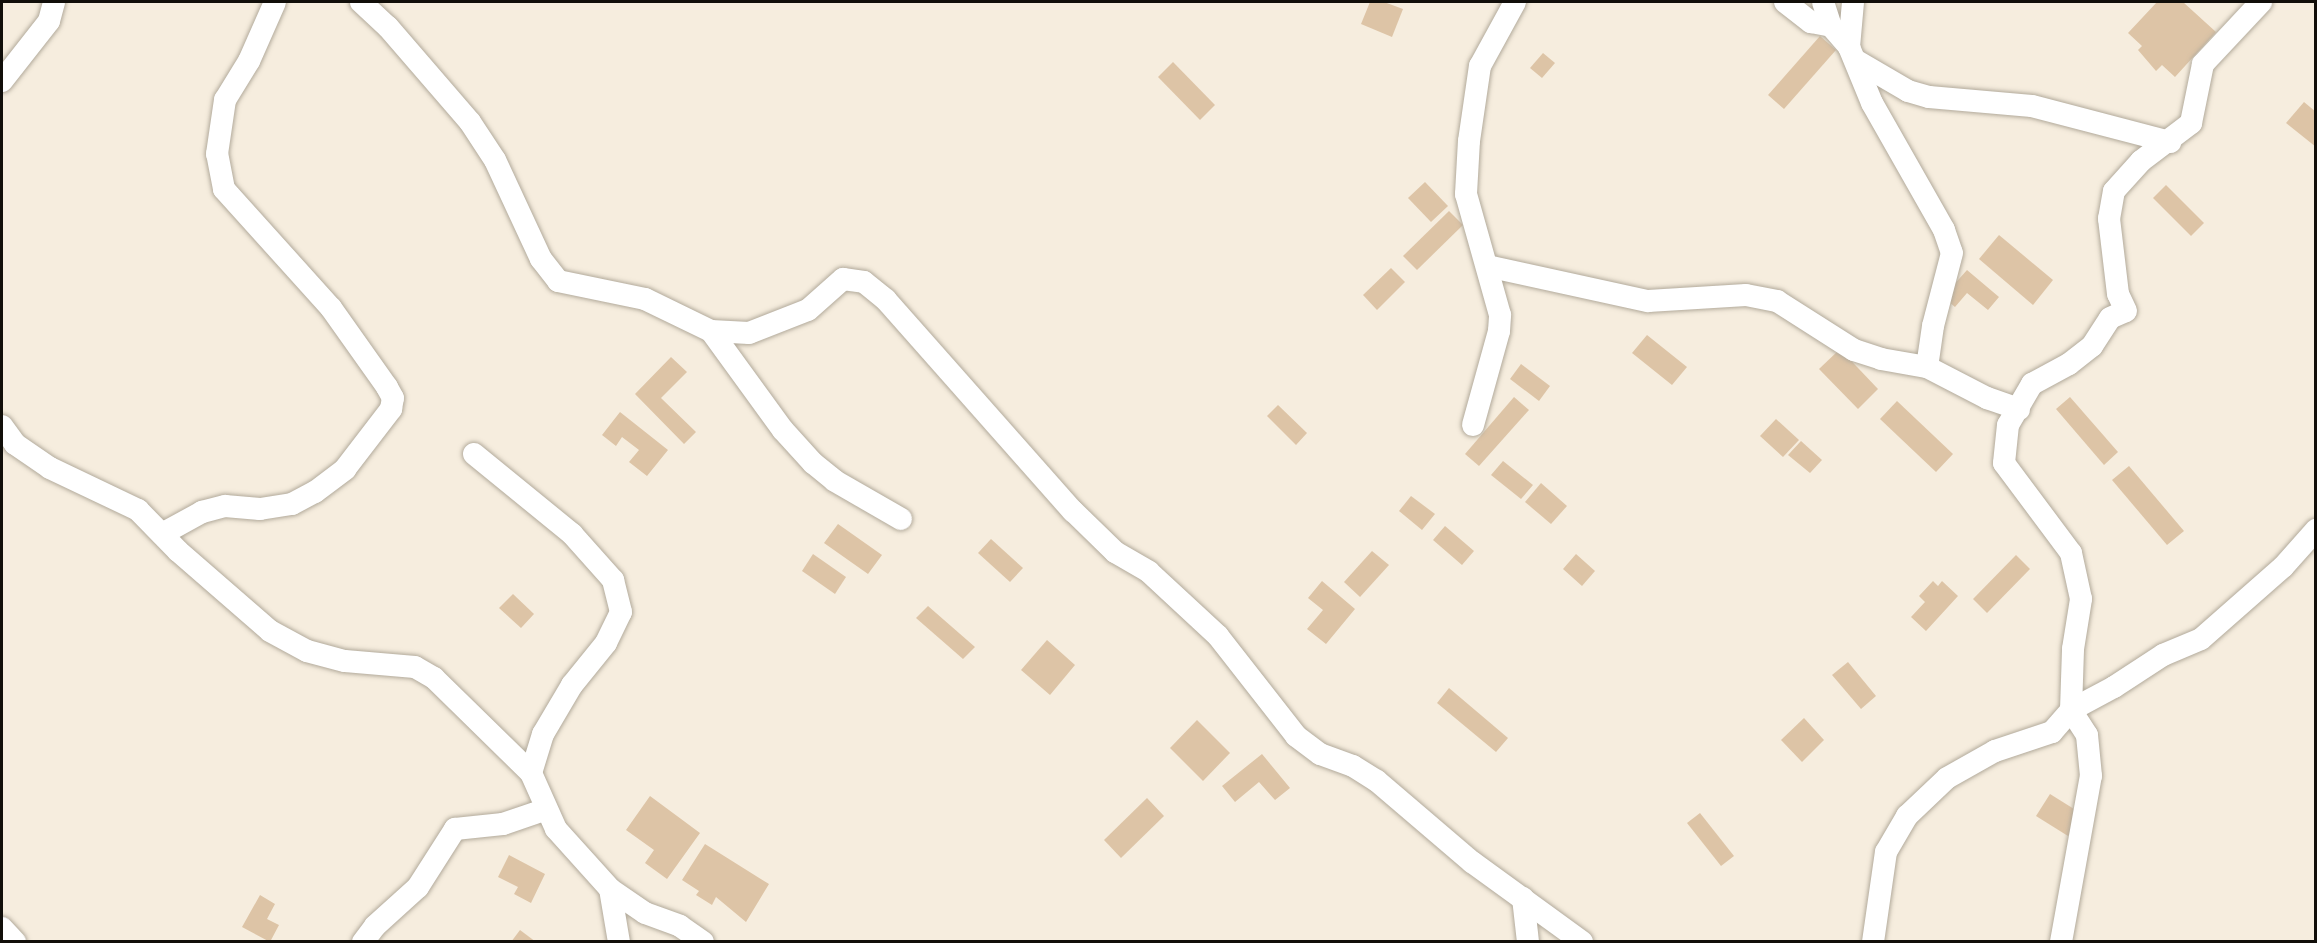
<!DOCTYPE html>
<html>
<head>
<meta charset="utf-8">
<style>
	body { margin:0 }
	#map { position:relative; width:2317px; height:943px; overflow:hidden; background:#f6edde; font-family:Quicksand,sans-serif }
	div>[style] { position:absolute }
	.building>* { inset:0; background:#ddc4a6 }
	.roads { filter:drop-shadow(0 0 2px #b2aa9b) drop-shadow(0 0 2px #b2aa9b) }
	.street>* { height:22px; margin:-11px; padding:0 11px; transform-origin:11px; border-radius:11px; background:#fff }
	span { translate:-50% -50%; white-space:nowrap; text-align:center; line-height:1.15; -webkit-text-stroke:4.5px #fff; paint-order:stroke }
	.frame { position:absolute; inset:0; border:3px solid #110e09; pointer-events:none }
</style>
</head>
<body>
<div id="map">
	<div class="building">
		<i style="clip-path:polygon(1370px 2px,1384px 2px,1403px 9px,1392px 37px,1361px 24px)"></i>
		<i style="clip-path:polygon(2157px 2px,2183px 2px,2216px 32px,2175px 77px,2162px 65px,2156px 71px,2138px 50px,2142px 46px,2128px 33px)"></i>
		<i style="clip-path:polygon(1820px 36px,1836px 50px,1784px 109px,1768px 95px)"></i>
		<i style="clip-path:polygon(1543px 53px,1555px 63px,1542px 78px,1530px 68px)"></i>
		<i style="clip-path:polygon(1173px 62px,1215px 105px,1200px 120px,1158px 77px)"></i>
		<i style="clip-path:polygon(2304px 102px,2316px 112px,2316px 147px,2286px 123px)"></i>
		<i style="clip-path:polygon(1425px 182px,1448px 206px,1431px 222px,1408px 198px)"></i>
		<i style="clip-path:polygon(2166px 185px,2204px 223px,2191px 236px,2153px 198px)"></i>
		<i style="clip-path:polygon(1449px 211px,1463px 225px,1417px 270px,1403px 256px)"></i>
		<i style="clip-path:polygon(1999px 235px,2053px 280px,2033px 305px,1979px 259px)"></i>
		<i style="clip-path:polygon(1391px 268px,1405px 282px,1377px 310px,1363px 295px)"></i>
		<i style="clip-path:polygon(1967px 270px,1999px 297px,1988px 310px,1967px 293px,1955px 307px,1943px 297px)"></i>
		<i style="clip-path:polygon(1647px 335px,1687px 367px,1672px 385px,1632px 353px)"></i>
		<i style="clip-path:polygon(1840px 349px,1878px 389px,1858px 409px,1819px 369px)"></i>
		<i style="clip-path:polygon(671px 357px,687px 372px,661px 398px,696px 432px,684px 444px,635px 394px)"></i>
		<i style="clip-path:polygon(1521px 364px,1550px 386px,1539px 401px,1510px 379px)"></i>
		<i style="clip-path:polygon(1514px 397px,1529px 410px,1479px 466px,1465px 454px)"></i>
		<i style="clip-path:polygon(2070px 397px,2118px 452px,2104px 465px,2056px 409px)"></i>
		<i style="clip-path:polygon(1897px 401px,1953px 454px,1936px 472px,1880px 419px)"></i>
		<i style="clip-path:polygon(1278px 405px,1307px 433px,1296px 445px,1267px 416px)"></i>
		<i style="clip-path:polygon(620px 412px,668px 450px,647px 476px,629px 462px,639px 450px,622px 437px,616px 446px,602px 435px)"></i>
		<i style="clip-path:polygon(1776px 419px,1799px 440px,1783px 457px,1760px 436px)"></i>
		<i style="clip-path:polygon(1801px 441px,1822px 460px,1810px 473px,1788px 455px)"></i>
		<i style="clip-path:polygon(1503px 461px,1533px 485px,1521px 499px,1491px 475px)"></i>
		<i style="clip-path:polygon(2129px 466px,2184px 531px,2167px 545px,2112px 480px)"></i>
		<i style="clip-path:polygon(1541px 483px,1567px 506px,1551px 524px,1525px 502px)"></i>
		<i style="clip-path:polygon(1411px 496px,1435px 514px,1422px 530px,1399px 511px)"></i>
		<i style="clip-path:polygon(838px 524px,882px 555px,868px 574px,824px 543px)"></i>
		<i style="clip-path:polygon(1445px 526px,1474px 551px,1462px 565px,1433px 540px)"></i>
		<i style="clip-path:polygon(991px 539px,1023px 568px,1010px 582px,978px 553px)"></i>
		<i style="clip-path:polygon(1372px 551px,1389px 565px,1360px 597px,1344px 582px)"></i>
		<i style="clip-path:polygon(813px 554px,846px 577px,835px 594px,802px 571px)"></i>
		<i style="clip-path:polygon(1576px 554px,1595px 571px,1582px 586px,1563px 569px)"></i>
		<i style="clip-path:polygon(2016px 555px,2030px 569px,1987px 613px,1973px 599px)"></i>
		<i style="clip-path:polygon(1322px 581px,1355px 609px,1326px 644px,1307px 629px,1323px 610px,1308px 598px)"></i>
		<i style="clip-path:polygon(1933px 581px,1938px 586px,1942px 581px,1958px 596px,1926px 631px,1911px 617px,1925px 602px,1919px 596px)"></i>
		<i style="clip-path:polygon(513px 594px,534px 614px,521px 628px,499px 608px)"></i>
		<i style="clip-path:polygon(928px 606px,975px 647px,963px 659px,916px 618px)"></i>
		<i style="clip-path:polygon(1047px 640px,1075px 665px,1050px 695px,1021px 670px)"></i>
		<i style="clip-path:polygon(1848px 662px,1876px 696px,1861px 709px,1832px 675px)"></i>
		<i style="clip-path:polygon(1449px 688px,1508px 738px,1496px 752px,1437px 703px)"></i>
		<i style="clip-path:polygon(1804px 718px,1824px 740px,1802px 762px,1781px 740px)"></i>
		<i style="clip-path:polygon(1197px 720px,1230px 753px,1203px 781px,1170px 748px)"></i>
		<i style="clip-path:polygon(1262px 754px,1290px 788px,1275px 800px,1259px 782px,1235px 802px,1222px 786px)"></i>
		<i style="clip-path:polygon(2050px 794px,2082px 814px,2068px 836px,2036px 816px)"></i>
		<i style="clip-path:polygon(650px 796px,700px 833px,667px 879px,645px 863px,654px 850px,626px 830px)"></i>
		<i style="clip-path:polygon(1147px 798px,1164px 816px,1121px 858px,1104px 840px)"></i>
		<i style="clip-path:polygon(1700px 813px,1734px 856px,1721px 866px,1687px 823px)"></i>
		<i style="clip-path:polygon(705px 844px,769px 884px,746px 922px,716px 897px,712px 905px,696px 895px,699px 891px,682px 880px)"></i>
		<i style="clip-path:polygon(509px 855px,545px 874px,531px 903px,514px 894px,518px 887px,498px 877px)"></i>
		<i style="clip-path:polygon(260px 895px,275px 904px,267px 919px,279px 925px,270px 942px,242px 927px)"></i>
		<i style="clip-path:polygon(520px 930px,536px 942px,511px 942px)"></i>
	</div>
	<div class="roads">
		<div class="street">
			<i style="left:361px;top:2px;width:37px;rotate:43deg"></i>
			<i style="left:388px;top:27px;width:125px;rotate:49.2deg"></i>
			<i style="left:470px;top:122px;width:45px;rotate:56.7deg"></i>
			<i style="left:495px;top:160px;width:109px;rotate:65.1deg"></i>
			<i style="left:541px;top:259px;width:28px;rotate:52deg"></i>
			<i style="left:558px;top:281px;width:89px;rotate:11.7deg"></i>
			<i style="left:645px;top:299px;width:73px;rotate:25.9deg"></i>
			<i style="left:711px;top:331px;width:38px;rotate:3deg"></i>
			<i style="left:749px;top:333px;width:63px;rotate:-21.3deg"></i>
			<i style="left:808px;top:310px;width:47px;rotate:-41.5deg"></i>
			<i style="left:843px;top:279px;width:21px;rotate:8deg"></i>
			<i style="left:864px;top:282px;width:28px;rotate:39deg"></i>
			<i style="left:886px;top:300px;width:282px;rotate:48.5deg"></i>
			<i style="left:1073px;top:511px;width:59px;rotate:44.3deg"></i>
			<i style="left:1115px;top:552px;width:39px;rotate:30deg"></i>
			<i style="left:1149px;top:572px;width:94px;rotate:42.8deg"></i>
			<i style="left:1218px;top:636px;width:127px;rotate:52deg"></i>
			<i style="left:1296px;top:736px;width:30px;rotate:37deg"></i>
			<i style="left:1320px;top:754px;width:35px;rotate:20deg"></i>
			<i style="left:1353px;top:766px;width:28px;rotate:32deg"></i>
			<i style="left:1377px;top:781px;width:125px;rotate:40.5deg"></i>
			<i style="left:1472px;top:862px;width:136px;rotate:36deg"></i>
			<i style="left:1785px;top:2px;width:33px;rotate:38deg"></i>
			<i style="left:1811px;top:22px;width:20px;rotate:11deg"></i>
			<i style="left:1831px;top:26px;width:28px;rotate:49deg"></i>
			<i style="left:1849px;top:47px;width:61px;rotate:67.7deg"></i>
			<i style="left:1872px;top:103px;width:146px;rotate:60.4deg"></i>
			<i style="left:1944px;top:230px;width:24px;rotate:71deg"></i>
			<i style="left:1952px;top:253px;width:75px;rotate:104.6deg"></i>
			<i style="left:1933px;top:326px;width:41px;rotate:98.3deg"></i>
			<i style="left:1823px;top:2px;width:25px;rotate:72deg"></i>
			<i style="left:1849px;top:47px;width:45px;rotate:-84.9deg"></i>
			<i style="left:1855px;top:60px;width:61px;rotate:30.3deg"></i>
			<i style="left:1908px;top:91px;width:22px;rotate:16deg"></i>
			<i style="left:1929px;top:97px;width:103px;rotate:5deg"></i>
			<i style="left:2032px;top:106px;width:143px;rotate:14.6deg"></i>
			<i style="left:2px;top:81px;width:76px;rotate:-51.9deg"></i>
			<i style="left:49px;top:21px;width:20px;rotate:-75deg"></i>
			<i style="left:1487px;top:266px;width:165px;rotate:12.3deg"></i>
			<i style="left:1648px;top:301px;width:98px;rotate:-3.5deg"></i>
			<i style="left:1746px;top:295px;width:32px;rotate:11deg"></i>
			<i style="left:1777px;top:301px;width:91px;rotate:32.5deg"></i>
			<i style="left:1854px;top:350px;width:28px;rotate:18deg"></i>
			<i style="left:1881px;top:359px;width:47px;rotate:9.9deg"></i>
			<i style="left:1927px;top:367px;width:68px;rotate:27.3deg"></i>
			<i style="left:1987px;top:398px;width:34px;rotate:19deg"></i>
			<i style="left:711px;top:331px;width:122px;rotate:54deg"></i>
			<i style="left:783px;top:430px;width:45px;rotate:47.7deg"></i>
			<i style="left:813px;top:463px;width:28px;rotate:39deg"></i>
			<i style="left:835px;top:481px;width:76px;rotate:29.9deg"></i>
			<i style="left:1473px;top:425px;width:98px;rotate:-74.5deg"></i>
			<i style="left:1499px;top:331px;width:16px;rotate:-86deg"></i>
			<i style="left:1500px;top:315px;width:126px;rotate:-105.7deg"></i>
			<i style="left:1466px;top:194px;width:53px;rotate:-86.8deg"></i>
			<i style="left:1469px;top:141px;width:76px;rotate:-81.7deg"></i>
			<i style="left:1480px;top:66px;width:73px;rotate:-61.3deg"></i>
			<i style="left:2px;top:426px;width:22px;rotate:54deg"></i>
			<i style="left:15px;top:444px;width:42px;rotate:34.4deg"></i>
			<i style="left:50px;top:468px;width:98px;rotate:25.5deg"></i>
			<i style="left:138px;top:510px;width:57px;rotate:45.7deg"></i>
			<i style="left:178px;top:551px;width:122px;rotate:41deg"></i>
			<i style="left:270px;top:631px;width:42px;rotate:28.4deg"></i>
			<i style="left:307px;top:651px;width:39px;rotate:15deg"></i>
			<i style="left:345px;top:661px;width:70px;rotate:4.9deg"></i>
			<i style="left:415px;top:667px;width:22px;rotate:30deg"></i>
			<i style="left:434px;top:678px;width:136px;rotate:44.4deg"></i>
			<i style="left:531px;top:773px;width:61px;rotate:65.9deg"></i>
			<i style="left:556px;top:829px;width:81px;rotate:48deg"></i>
			<i style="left:610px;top:889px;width:42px;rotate:34.4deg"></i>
			<i style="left:645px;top:913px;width:37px;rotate:20deg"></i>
			<i style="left:680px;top:926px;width:28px;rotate:35deg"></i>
			<i style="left:474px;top:454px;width:127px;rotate:39.2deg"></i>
			<i style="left:572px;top:534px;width:62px;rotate:48.3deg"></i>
			<i style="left:613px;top:580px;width:33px;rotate:76deg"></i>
			<i style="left:621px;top:612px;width:34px;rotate:116deg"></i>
			<i style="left:606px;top:643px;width:54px;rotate:129deg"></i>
			<i style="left:572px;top:685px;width:57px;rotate:120.6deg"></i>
			<i style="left:543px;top:734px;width:41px;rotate:107.1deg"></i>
			<i style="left:162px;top:534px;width:46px;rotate:-28.8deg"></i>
			<i style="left:202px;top:512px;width:24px;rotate:-15deg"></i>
			<i style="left:225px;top:506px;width:35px;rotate:5deg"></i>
			<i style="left:260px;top:509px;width:32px;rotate:-9deg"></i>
			<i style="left:292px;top:504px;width:26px;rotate:-28deg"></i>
			<i style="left:315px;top:492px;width:38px;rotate:-37deg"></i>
			<i style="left:345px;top:469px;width:76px;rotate:-52.5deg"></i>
			<i style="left:391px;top:409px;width:11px;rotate:-80deg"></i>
			<i style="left:393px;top:398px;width:13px;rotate:-119deg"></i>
			<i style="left:387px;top:387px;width:97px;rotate:-125.3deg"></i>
			<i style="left:331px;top:308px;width:160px;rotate:-132deg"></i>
			<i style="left:224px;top:189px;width:36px;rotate:-101deg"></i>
			<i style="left:217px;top:154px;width:55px;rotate:-81.6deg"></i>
			<i style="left:225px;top:100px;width:46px;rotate:-58.4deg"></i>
			<i style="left:249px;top:61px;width:64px;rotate:-66.2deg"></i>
			<i style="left:610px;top:889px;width:54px;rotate:80.4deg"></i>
			<i style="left:1523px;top:898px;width:44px;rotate:83.5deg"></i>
			<i style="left:2px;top:928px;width:19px;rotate:47deg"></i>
			<i style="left:363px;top:942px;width:20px;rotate:-53deg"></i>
			<i style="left:375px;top:926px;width:58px;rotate:-42.2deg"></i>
			<i style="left:418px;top:887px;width:69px;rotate:-57.5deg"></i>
			<i style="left:455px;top:829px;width:48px;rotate:-5.9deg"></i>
			<i style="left:503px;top:824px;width:46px;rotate:-18.8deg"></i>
			<i style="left:1873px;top:942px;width:91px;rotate:-81.8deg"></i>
			<i style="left:1886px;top:852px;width:42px;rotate:-59.7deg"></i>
			<i style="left:1907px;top:816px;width:55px;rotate:-43.5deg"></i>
			<i style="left:1947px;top:778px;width:55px;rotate:-29.4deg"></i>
			<i style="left:1995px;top:751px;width:60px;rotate:-18.4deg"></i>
			<i style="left:2052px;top:732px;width:29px;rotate:-49deg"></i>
			<i style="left:2071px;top:710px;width:61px;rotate:-88.1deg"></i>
			<i style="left:2073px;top:649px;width:51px;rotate:-80.9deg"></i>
			<i style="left:2081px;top:599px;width:47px;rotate:-102.3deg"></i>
			<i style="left:2071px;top:553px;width:112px;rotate:-126.7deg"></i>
			<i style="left:2004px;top:463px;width:38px;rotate:-84deg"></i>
			<i style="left:2008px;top:425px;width:48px;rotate:-59.7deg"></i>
			<i style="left:2032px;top:384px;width:42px;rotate:-28.4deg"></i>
			<i style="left:2069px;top:364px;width:29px;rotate:-38deg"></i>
			<i style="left:2092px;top:346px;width:33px;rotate:-57deg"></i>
			<i style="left:2110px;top:318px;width:17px;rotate:-24deg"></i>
			<i style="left:2126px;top:311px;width:19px;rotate:-115deg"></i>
			<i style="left:2118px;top:294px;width:76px;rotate:-96.8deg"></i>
			<i style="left:2109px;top:219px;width:28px;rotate:-80deg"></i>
			<i style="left:2114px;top:191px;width:40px;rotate:-48deg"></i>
			<i style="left:2141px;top:161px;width:63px;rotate:-37.2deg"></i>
			<i style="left:2191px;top:123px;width:60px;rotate:-78.5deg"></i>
			<i style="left:2203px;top:64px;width:85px;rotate:-46.9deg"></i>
			<i style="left:2061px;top:942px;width:169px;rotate:-79.8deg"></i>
			<i style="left:2091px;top:776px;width:41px;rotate:-95.6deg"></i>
			<i style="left:2087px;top:735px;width:30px;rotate:-123deg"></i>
			<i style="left:2071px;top:710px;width:49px;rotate:-28.1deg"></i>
			<i style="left:2114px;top:687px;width:59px;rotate:-33.1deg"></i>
			<i style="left:2163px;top:655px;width:41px;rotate:-22.8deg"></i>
			<i style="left:2201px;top:639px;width:109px;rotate:-41.3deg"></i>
			<i style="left:2283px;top:567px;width:50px;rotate:-48.3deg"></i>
		</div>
	</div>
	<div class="frame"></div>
</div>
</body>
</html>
